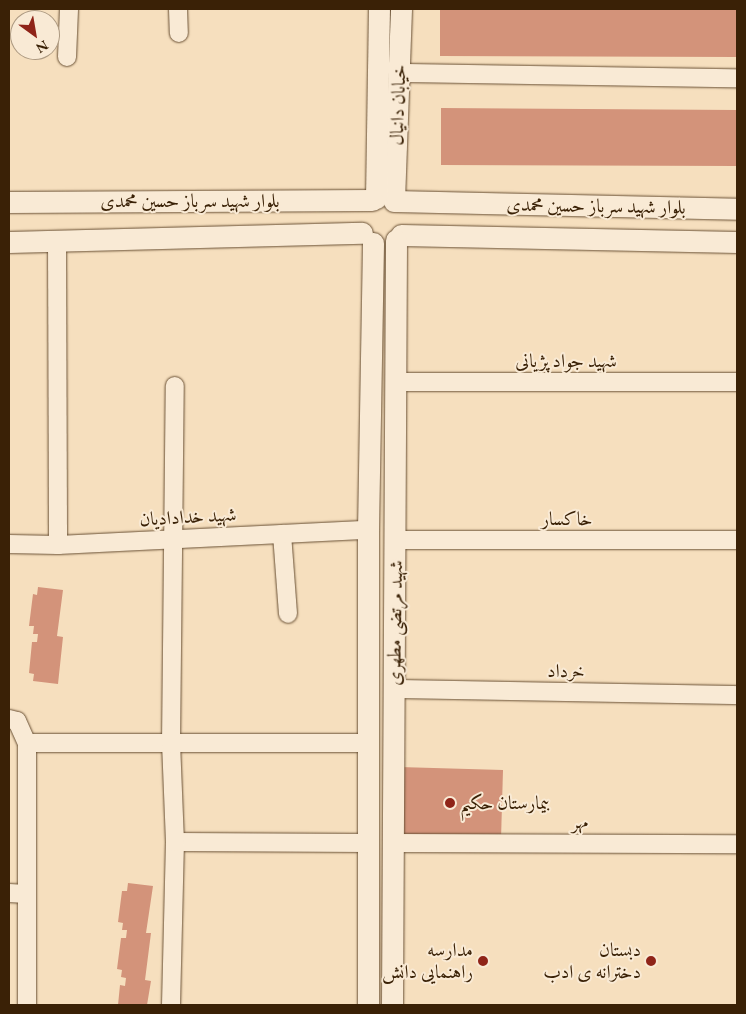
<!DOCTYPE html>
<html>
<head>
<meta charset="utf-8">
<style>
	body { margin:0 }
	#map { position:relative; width:746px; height:1014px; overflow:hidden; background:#f6dfbe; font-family:"EB Garamond",Amiri,serif }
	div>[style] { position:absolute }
	.building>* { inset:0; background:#d3937a }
	.roads { filter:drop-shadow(0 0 1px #695034) drop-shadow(0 0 1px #695034) }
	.minor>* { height:18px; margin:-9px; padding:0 9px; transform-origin:9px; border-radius:9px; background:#f9ead5 }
	.tertiary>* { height:21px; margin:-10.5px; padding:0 10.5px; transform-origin:10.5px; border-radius:10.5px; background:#f9ead5 }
	.dots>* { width:14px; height:14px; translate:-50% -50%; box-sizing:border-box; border:2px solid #f9ead5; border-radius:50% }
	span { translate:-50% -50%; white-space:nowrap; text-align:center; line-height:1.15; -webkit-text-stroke:4px #f9ead5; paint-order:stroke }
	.street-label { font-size:19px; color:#3a2106 }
	.poi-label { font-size:19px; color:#3a2106 }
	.left { translate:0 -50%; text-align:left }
	.right { translate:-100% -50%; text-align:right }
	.frame { position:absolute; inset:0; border:10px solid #3a2106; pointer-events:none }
	.north { position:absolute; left:10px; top:10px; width:50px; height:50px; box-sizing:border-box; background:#f9ead5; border:1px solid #ad9a82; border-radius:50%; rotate:148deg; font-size:14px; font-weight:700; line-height:20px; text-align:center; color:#3a2106 }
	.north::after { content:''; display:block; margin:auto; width:18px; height:22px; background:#8f2418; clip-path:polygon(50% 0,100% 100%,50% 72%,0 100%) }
</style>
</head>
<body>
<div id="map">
	<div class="building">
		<i style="clip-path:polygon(440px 9px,737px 9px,737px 57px,440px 56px)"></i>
		<i style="clip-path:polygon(441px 108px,737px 110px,737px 166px,441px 165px)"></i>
		<i style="clip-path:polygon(38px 587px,63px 590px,57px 636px,63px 637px,58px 684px,33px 681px,34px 674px,29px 673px,32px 642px,37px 642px,38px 634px,33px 634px,34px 626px,29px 626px,33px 594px,37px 595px)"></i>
		<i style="clip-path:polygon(399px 767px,503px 770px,501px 839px,397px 837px)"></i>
		<i style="clip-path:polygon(128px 883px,153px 886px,146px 933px,151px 933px,145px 980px,151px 981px,147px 1005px,118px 1005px,120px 985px,125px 986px,126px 978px,121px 977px,122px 970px,117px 969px,121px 938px,126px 938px,127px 930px,122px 930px,123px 923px,118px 922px,122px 891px,127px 891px)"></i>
	</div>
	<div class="roads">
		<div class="minor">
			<i style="left:178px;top:9px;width:24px;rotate:88deg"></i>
			<i style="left:67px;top:57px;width:48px;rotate:-87.6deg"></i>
			<i style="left:400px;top:73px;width:337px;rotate:0.9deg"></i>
			<i style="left:57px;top:242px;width:303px;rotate:89.8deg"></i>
			<i style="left:395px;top:382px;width:342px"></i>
			<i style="left:282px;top:534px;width:80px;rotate:85.7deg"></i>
			<i style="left:396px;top:540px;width:341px"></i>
			<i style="left:9px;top:544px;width:49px;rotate:1.2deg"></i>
			<i style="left:58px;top:545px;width:310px;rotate:-2.8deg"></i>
			<i style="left:394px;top:689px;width:343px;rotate:1deg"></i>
			<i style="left:9px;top:719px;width:8px;rotate:14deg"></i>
			<i style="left:17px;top:721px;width:24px;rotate:66deg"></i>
			<i style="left:27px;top:743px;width:262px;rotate:90deg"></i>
			<i style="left:27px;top:743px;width:340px"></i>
			<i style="left:175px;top:842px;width:193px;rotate:0.3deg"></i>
			<i style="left:392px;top:843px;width:345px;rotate:0.2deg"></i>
			<i style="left:9px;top:893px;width:17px;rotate:3deg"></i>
			<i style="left:171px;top:1005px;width:163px;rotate:-88.6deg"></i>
			<i style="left:175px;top:842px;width:98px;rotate:-92.3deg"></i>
			<i style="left:171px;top:744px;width:358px;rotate:-89.4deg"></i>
		</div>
		<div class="tertiary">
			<i style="left:401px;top:9px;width:192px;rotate:92.1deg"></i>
			<i style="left:394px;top:201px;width:343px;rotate:1.3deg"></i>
			<i style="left:376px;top:198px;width:189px;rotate:-89.1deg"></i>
			<i style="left:9px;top:202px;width:363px;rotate:-0.3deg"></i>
			<i style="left:401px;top:235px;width:336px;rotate:1.2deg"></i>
			<i style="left:9px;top:242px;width:353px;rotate:-1.5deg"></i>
			<i style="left:368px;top:1005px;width:475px;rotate:-90deg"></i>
			<i style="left:368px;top:530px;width:287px;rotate:-89deg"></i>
			<i style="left:392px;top:1005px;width:765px;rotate:-89.7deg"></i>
		</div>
	</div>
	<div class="dots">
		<i style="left:450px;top:803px;background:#8f2418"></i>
		<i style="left:483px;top:961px;background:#8f2418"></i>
		<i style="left:651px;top:961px;background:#8f2418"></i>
	</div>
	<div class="street-label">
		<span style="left:398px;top:105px;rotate:-88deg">خیابان دانیال</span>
		<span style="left:190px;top:201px">بلوار شهید سرباز حسین محمدی</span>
		<span style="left:596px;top:206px;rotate:1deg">بلوار شهید سرباز حسین محمدی</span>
		<span style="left:566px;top:361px">شهید جواد پژیانی</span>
		<span style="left:188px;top:517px;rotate:-3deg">شهید خدادادیان</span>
		<span style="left:567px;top:519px">خاکسار</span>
		<span style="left:395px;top:623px;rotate:-89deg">شهید مرتضی مطهری</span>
		<span style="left:566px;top:671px;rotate:1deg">خرداد</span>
		<span style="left:580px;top:822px">مهر</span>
	</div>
	<div class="poi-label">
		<span class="left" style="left:460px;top:803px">بیمارستان حکیم</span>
		<span class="right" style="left:473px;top:961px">مدارسه<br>راهنمایی دانش</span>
		<span class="right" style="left:641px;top:961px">دبستان<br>دخترانه ی ادب</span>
	</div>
	<div class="frame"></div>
	<div class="north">N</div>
</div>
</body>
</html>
